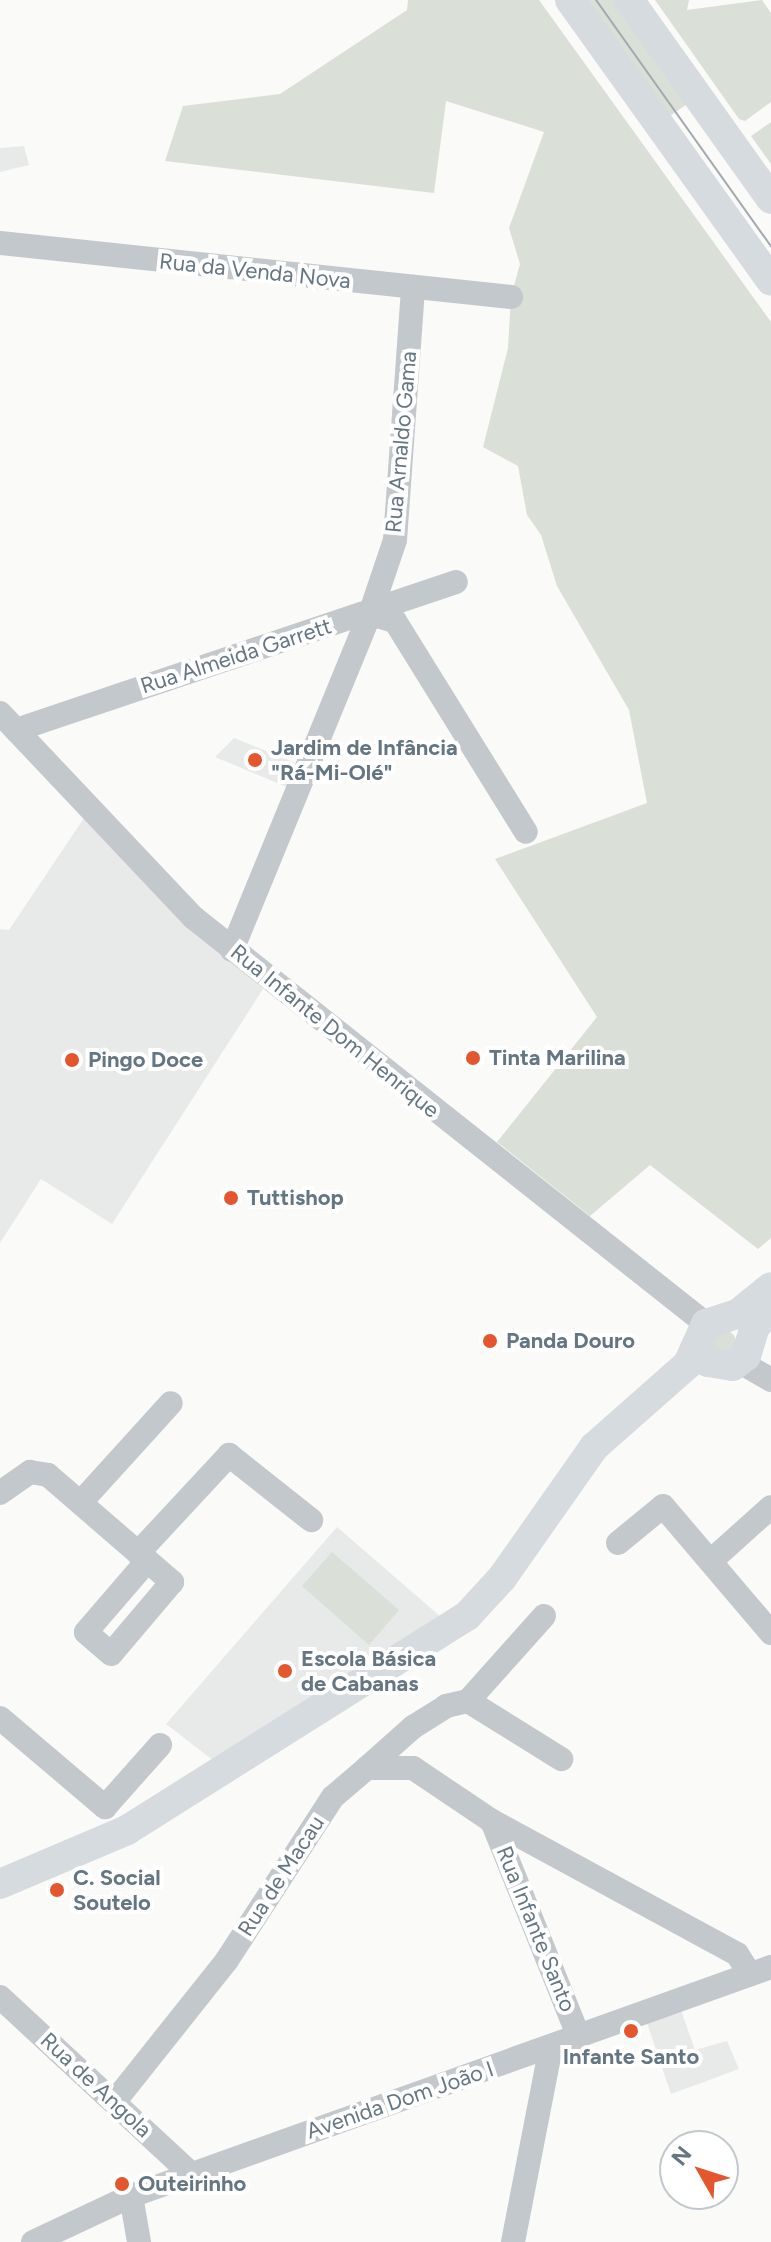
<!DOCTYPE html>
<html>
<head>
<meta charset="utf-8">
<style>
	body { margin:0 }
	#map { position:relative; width:771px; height:2242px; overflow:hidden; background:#fafaf8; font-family:Figtree,sans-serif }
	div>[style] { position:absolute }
	.built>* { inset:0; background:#e8e9e9 }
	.green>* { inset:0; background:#dadfd7 }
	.round { border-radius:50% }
	.minor>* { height:24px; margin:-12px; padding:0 12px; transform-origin:12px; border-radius:12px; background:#c3c8cc }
	.major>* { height:30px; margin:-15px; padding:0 15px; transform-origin:15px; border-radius:15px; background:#d6dbdf }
	.tram>* { height:2px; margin:-1px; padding:0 1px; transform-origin:1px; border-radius:1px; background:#a2aab0 }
	.dots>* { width:22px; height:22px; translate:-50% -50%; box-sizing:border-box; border:4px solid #fff; border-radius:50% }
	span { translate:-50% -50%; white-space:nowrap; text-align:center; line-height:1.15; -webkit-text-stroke:8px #fff; paint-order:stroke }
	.street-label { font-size:22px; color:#657683 }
	.poi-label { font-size:22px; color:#657683; font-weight:700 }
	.left { translate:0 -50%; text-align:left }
	.north { position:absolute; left:659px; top:2130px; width:80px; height:80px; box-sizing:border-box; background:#fff; border:2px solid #c1c8cd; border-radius:50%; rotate:309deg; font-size:22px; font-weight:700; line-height:32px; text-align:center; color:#657683 }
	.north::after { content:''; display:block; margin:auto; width:28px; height:36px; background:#e4572e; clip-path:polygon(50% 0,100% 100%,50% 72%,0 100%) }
</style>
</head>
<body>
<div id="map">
	<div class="built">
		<i style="clip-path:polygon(24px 146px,29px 165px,0 172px,0 148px)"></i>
		<i style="clip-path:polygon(234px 738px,296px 763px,287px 787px,215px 757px)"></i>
		<i style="clip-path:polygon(86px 815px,171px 907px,263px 989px,112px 1224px,41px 1179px,0 1243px,0 929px,9px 930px)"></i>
		<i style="clip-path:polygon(337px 1527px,441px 1617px,214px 1761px,166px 1724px)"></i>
		<i style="clip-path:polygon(681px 2010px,695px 2050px,727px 2041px,739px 2069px,671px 2094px,647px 2023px)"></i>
	</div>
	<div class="green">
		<i style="clip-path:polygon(408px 0,539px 0,771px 322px,771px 1238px,758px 1249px,650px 1165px,590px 1216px,497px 1142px,597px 1017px,495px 859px,647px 803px,629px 710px,557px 586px,541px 535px,527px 515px,518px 466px,483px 447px,508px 348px,511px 297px,520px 264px,509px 228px,544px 132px,446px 101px,434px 193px,165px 161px,183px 106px,280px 94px,407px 10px)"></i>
		<i style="clip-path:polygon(580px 0,618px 0,690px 102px,664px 120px)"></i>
		<i style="clip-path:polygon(655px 0,689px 0,687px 10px,762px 0,771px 13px,771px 102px,745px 121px,739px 119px)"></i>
		<i style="clip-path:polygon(771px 122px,771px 164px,751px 136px)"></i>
		<i class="round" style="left:714px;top:1331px;width:22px;height:22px"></i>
		<i style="clip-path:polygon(332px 1552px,399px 1610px,369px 1645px,302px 1586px)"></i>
	</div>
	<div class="minor">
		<i style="left:0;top:243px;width:514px;rotate:6.03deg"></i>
		<i style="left:370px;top:614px;width:26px;rotate:16deg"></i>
		<i style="left:395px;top:621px;width:248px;rotate:58.2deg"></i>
		<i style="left:0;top:713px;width:282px;rotate:46.6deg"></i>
		<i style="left:194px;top:918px;width:653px;rotate:38.41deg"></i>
		<i style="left:16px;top:730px;width:464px;rotate:-18.6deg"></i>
		<i style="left:232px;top:950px;width:363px;rotate:-67.7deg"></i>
		<i style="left:370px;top:614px;width:78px;rotate:-71.3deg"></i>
		<i style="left:395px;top:540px;width:254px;rotate:-85.9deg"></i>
		<i style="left:740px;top:1362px;width:36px;rotate:30deg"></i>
		<i style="left:0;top:1493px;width:37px;rotate:-35deg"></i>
		<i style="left:30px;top:1472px;width:18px;rotate:9deg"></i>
		<i style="left:48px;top:1475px;width:164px;rotate:40.8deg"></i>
		<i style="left:172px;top:1582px;width:94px;rotate:130.3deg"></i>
		<i style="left:111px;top:1654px;width:33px;rotate:-139deg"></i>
		<i style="left:86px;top:1632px;width:94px;rotate:-49.3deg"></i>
		<i style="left:82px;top:1501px;width:132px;rotate:-47.8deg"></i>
		<i style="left:618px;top:1543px;width:58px;rotate:-39.4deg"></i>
		<i style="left:663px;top:1506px;width:167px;rotate:49.6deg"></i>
		<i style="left:138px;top:1553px;width:134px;rotate:-47.1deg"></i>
		<i style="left:229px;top:1455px;width:105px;rotate:38.4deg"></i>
		<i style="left:713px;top:1559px;width:78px;rotate:-41.9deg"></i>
		<i style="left:468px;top:1701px;width:110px;rotate:31.9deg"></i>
		<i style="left:0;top:1718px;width:138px;rotate:40.3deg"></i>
		<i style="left:105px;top:1807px;width:83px;rotate:-48.4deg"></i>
		<i style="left:367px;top:1768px;width:62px;rotate:-41.7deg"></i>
		<i style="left:413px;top:1727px;width:39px;rotate:-32deg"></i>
		<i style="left:446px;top:1706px;width:23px;rotate:-13deg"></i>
		<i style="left:468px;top:1701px;width:114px;rotate:-48.2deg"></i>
		<i style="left:492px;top:1821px;width:233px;rotate:68.1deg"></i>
		<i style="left:0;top:1997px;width:260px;rotate:42.8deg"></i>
		<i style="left:115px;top:2101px;width:180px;rotate:-51.5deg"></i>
		<i style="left:227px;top:1960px;width:194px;rotate:-57deg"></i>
		<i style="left:333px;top:1797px;width:45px;rotate:-40.5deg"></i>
		<i style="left:367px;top:1768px;width:46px"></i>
		<i style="left:413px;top:1768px;width:95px;rotate:33.9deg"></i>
		<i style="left:492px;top:1821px;width:279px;rotate:28.5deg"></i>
		<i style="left:737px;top:1954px;width:24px;rotate:57deg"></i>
		<i style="left:131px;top:2196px;width:47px;rotate:80.1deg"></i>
		<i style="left:33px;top:2242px;width:108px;rotate:-25.1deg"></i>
		<i style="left:131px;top:2196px;width:680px;rotate:-19.69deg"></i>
		<i style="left:513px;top:2242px;width:199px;rotate:-79deg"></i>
	</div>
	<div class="major">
		<i style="left:570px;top:0;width:345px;rotate:54.4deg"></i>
		<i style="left:629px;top:0;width:244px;rotate:54.5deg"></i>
		<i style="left:700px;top:1347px;width:17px;rotate:62deg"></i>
		<i style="left:708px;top:1362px;width:25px;rotate:9deg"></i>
		<i style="left:733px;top:1366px;width:16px;rotate:-38deg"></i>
		<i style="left:746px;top:1356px;width:31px;rotate:-73deg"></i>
		<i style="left:755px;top:1326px;width:22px;rotate:-43deg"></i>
		<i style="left:0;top:1884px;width:138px;rotate:-23deg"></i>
		<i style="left:127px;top:1830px;width:402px;rotate:-32.2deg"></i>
		<i style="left:467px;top:1616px;width:52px;rotate:-47.4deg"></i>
		<i style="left:502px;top:1578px;width:160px;rotate:-54.9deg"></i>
		<i style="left:594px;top:1447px;width:125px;rotate:-41.4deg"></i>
		<i style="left:688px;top:1364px;width:44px;rotate:-65.8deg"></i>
		<i style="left:706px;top:1324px;width:35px;rotate:-18deg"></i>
		<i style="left:739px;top:1313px;width:41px;rotate:-39.1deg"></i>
	</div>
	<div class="tram">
		<i style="left:596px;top:0;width:302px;rotate:54.6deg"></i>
	</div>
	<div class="dots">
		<i style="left:255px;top:760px;background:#e4572e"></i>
		<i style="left:473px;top:1058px;background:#e4572e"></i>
		<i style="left:72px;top:1060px;background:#e4572e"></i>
		<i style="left:231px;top:1198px;background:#e4572e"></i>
		<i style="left:490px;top:1341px;background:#e4572e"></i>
		<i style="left:285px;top:1671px;background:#e4572e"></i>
		<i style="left:57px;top:1890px;background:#e4572e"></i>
		<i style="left:631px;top:2031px;background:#e4572e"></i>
		<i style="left:122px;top:2184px;background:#e4572e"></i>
	</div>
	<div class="street-label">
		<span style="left:255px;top:271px;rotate:6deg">Rua da Venda Nova</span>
		<span style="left:401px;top:442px;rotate:-85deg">Rua Arnaldo Gama</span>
		<span style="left:236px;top:656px;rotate:-18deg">Rua Almeida Garrett</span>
		<span style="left:335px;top:1031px;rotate:39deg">Rua Infante Dom Henrique</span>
		<span style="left:281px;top:1876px;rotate:-57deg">Rua de Macau</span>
		<span style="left:536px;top:1929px;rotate:68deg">Rua Infante Santo</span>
		<span style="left:96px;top:2085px;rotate:43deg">Rua de Angola</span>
		<span style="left:400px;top:2100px;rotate:-19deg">Avenida Dom João I</span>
	</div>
	<div class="poi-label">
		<span class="left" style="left:271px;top:760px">Jardim de Infância<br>"Rá-Mi-Olé"</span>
		<span class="left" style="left:489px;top:1058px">Tinta Marilina</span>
		<span class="left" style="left:88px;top:1060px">Pingo Doce</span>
		<span class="left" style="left:247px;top:1198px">Tuttishop</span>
		<span class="left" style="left:506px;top:1341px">Panda Douro</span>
		<span class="left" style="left:301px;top:1671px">Escola Básica<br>de Cabanas</span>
		<span class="left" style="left:73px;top:1890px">C. Social<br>Soutelo</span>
		<span style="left:631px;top:2057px">Infante Santo</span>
		<span class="left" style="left:138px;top:2184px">Outeirinho</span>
	</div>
	<div class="north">N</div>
</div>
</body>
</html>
